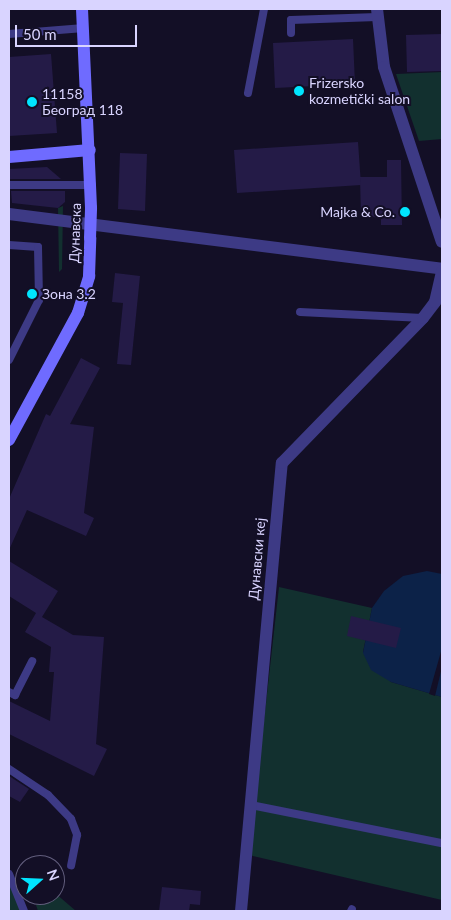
<!DOCTYPE html>
<html>
<head>
<meta charset="utf-8">
<style>
	body { margin:0 }
	#map { position:relative; width:451px; height:920px; overflow:hidden; background:#130f26; font-family:Lato,sans-serif }
	div>[style] { position:absolute }
	.green>* { inset:0; background:#12302f }
	.water>* { inset:0; background:#0c2248 }
	.pier>* { inset:0; background:#130f26 }
	.building>* { inset:0; background:#241b47 }
	.lane>* { height:8px; margin:-4px; padding:0 4px; transform-origin:4px; border-radius:4px; background:#3d3a85 }
	.street>* { height:12px; margin:-6px; padding:0 6px; transform-origin:6px; border-radius:6px; background:#3d3a85 }
	.secondary>* { height:12px; margin:-6px; padding:0 6px; transform-origin:6px; border-radius:6px; background:#6f6bff }
	.secondary-bridge>* { height:12px; margin:-6px; padding:0 6px; transform-origin:6px; border-radius:6px; background:#6f6bff }
	.dots>* { width:14px; height:14px; translate:-50% -50%; box-sizing:border-box; border:2px solid #130f26; border-radius:50% }
	span { translate:-50% -50%; white-space:nowrap; text-align:center; line-height:1.15; -webkit-text-stroke:4px #130f26; paint-order:stroke }
	.poi-label { font-size:14px; color:#d9d4ff }
	.left { translate:0 -50%; text-align:left }
	.right { translate:-100% -50%; text-align:right }
	.street-label { font-size:14px; color:#d9d4ff }
	.frame { position:absolute; inset:0; border:10px solid #d9d4ff; pointer-events:none }
	.north { position:absolute; left:15px; top:855px; width:50px; height:50px; box-sizing:border-box; background:#130f26; border:1px solid #625e7d; border-radius:50%; rotate:70deg; font-size:14px; font-weight:700; line-height:20px; text-align:center; color:#d9d4ff }
	.north::after { content:''; display:block; margin:auto; width:18px; height:22px; background:#00e5ff; clip-path:polygon(50% 0,100% 100%,50% 72%,0 100%) }
	.scale { position:absolute; left:15px; top:25px; width:122px; height:22px; box-sizing:border-box; border:2px solid #d9d4ff; border-top:0; padding-left:6px; font-size:15px; line-height:18px; white-space:nowrap; color:#d9d4ff; -webkit-text-stroke:4px #130f26; paint-order:stroke }
</style>
</head>
<body>
<div id="map">
	<div class="green">
		<i style="clip-path:polygon(442px 72px,442px 139px,419px 141px,396px 74px)"></i>
		<i style="clip-path:polygon(63px 206px,62px 269px,59px 272px,58px 208px)"></i>
		<i style="clip-path:polygon(279px 587px,372px 608px,363px 652px,391px 682px,442px 697px,442px 900px,249px 855px)"></i>
		<i style="clip-path:polygon(9px 878px,25px 911px,9px 911px)"></i>
		<i style="clip-path:polygon(55px 893px,76px 911px,38px 911px,36px 905px)"></i>
	</div>
	<div class="water">
		<i style="clip-path:polygon(427px 571px,442px 574px,442px 697px,391px 682px,371px 670px,363px 653px,372px 608px,384px 591px,403px 576px)"></i>
	</div>
	<div class="pier">
		<i style="clip-path:polygon(442px 648px,442px 667px,435px 696px,429px 694px)"></i>
	</div>
	<div class="building">
		<i style="clip-path:polygon(442px 34px,442px 71px,407px 72px,406px 35px)"></i>
		<i style="clip-path:polygon(353px 39px,355px 84px,275px 88px,273px 43px)"></i>
		<i style="clip-path:polygon(51px 54px,57px 133px,9px 136px,9px 57px)"></i>
		<i style="clip-path:polygon(358px 142px,361px 185px,237px 193px,234px 150px)"></i>
		<i style="clip-path:polygon(120px 153px,147px 154px,145px 211px,118px 209px)"></i>
		<i style="clip-path:polygon(387px 160px,401px 160px,402px 225px,381px 225px,381px 217px,361px 218px,360px 177px,387px 177px)"></i>
		<i style="clip-path:polygon(47px 167px,61px 179px,10px 179px,9px 169px)"></i>
		<i style="clip-path:polygon(11px 191px,65px 191px,65px 202px,58px 208px,12px 203px)"></i>
		<i style="clip-path:polygon(115px 273px,140px 276px,131px 365px,117px 364px,123px 303px,112px 302px)"></i>
		<i style="clip-path:polygon(81px 358px,100px 368px,70px 424px,94px 427px,84px 513px,94px 518px,86px 536px,27px 510px,9px 550px,9px 499px,46px 414px,50px 416px)"></i>
		<i style="clip-path:polygon(9px 561px,58px 591px,42px 617px,73px 635px,104px 637px,96px 744px,107px 749px,94px 776px,9px 734px,9px 701px,50px 721px,54px 672px,49px 672px,51px 647px,25px 632px,36px 613px,9px 596px)"></i>
		<i style="clip-path:polygon(351px 616px,401px 628px,396px 648px,347px 636px)"></i>
		<i style="clip-path:polygon(9px 776px,29px 789px,20px 802px,9px 796px)"></i>
		<i style="clip-path:polygon(162px 887px,201px 891px,200px 905px,190px 904px,189px 911px,159px 911px)"></i>
	</div>
	<div class="lane">
		<i style="left:291px;top:33px;width:13px;rotate:-90deg"></i>
		<i style="left:291px;top:20px;width:86px;rotate:-2deg"></i>
		<i style="left:9px;top:34px;width:75px;rotate:-4.6deg"></i>
		<i style="left:248px;top:93px;width:86px;rotate:-79.2deg"></i>
		<i style="left:9px;top:185px;width:83px"></i>
		<i style="left:9px;top:245px;width:29px;rotate:4deg"></i>
		<i style="left:38px;top:247px;width:53px;rotate:88.9deg"></i>
		<i style="left:39px;top:300px;width:67px;rotate:116.6deg"></i>
		<i style="left:300px;top:312px;width:123px;rotate:2.8deg"></i>
		<i style="left:9px;top:692px;width:7px;rotate:27deg"></i>
		<i style="left:15px;top:695px;width:38px;rotate:-63deg"></i>
		<i style="left:9px;top:769px;width:47px;rotate:33.7deg"></i>
		<i style="left:48px;top:795px;width:33px;rotate:46deg"></i>
		<i style="left:71px;top:819px;width:17px;rotate:69deg"></i>
		<i style="left:77px;top:835px;width:31px;rotate:101deg"></i>
		<i style="left:251px;top:805px;width:195px;rotate:11.3deg"></i>
		<i style="left:9px;top:874px;width:40px;rotate:68deg"></i>
		<i style="left:351px;top:911px;width:2px;rotate:-63deg"></i>
	</div>
	<div class="street">
		<i style="left:377px;top:9px;width:58px;rotate:83.1deg"></i>
		<i style="left:384px;top:67px;width:184px;rotate:71.7deg"></i>
		<i style="left:9px;top:214px;width:436px;rotate:7.2deg"></i>
		<i style="left:241px;top:911px;width:450px;rotate:-84.8deg"></i>
		<i style="left:282px;top:463px;width:202px;rotate:-45.8deg"></i>
		<i style="left:423px;top:318px;width:20px;rotate:-53deg"></i>
		<i style="left:435px;top:302px;width:32px;rotate:-77deg"></i>
	</div>
	<div class="secondary">
		<i style="left:82px;top:9px;width:199px;rotate:87.4deg"></i>
		<i style="left:9px;top:157px;width:81px;rotate:-4.9deg"></i>
		<i style="left:9px;top:440px;width:145px;rotate:-61.5deg"></i>
		<i style="left:78px;top:313px;width:39px;rotate:-73deg"></i>
		<i style="left:89px;top:276px;width:38px;rotate:-88deg"></i>
	</div>
	<div class="secondary-bridge">
		<i style="left:90px;top:238px;width:30px;rotate:-88deg"></i>
	</div>
	<div class="dots">
		<i style="left:299px;top:91px;background:#00e5ff"></i>
		<i style="left:32px;top:102px;background:#00e5ff"></i>
		<i style="left:405px;top:212px;background:#00e5ff"></i>
		<i style="left:32px;top:294px;background:#00e5ff"></i>
	</div>
	<div class="poi-label">
		<span class="left" style="left:309px;top:91px">Frizersko<br>kozmetički salon</span>
		<span class="left" style="left:42px;top:102px">11158<br>Београд 118</span>
		<span class="right" style="left:395px;top:212px">Majka &amp; Co.</span>
		<span class="left" style="left:42px;top:294px">Зона 3.2</span>
	</div>
	<div class="street-label">
		<span style="left:75px;top:233px;rotate:-88deg">Дунавска</span>
		<span style="left:257px;top:559px;rotate:-85deg">Дунавски кеј</span>
	</div>
	<div class="frame"></div>
	<div class="north">N</div>
	<div class="scale">50 m</div>
</div>
</body>
</html>
